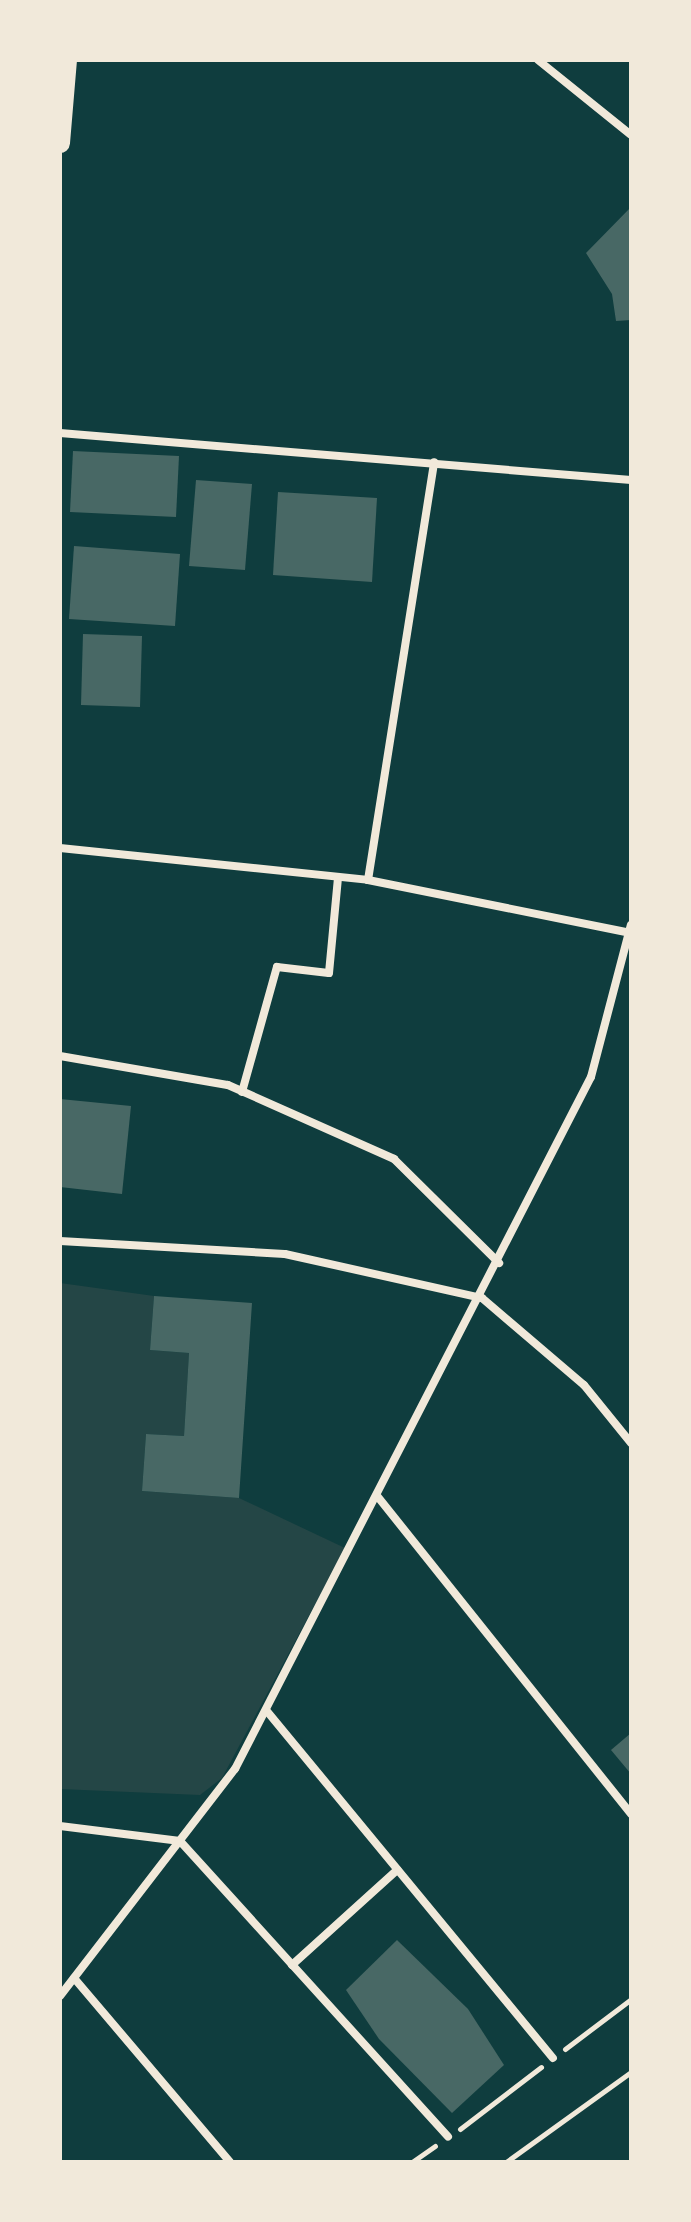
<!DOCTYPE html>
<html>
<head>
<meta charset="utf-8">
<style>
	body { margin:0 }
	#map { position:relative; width:691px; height:2222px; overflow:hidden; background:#0f3d3e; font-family:"Golos Text",sans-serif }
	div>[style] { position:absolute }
	.green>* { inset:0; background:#244646 }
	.building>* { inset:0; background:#486865 }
	.path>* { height:5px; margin:-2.5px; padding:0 2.5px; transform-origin:2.5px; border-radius:2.5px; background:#f1e9da }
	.minor>* { height:8px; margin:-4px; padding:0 4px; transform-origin:4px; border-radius:4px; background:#f1e9da }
	.primary>* { height:20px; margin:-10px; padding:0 10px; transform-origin:10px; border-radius:10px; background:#f1e9da }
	span { translate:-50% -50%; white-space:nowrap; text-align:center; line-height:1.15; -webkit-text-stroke:8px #f1e9da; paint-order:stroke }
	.frame { position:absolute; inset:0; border:62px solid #f1e9da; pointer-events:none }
</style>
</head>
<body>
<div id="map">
	<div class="green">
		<i style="clip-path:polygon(60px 1283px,154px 1296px,150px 1350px,189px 1353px,184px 1436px,146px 1434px,142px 1491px,239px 1498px,345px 1548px,222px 1778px,200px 1795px,60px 1789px)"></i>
	</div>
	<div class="building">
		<i style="clip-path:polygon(631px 207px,631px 320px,616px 321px,612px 294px,586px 253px)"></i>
		<i style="clip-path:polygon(73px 451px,179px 456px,176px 517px,70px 512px)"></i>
		<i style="clip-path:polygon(196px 480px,252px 484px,245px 570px,189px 566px)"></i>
		<i style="clip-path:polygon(278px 492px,377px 498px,372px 582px,273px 575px)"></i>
		<i style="clip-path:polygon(74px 546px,180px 554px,175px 626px,69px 619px)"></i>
		<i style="clip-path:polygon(83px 634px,142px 636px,140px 707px,81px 705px)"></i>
		<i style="clip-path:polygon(60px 1099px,131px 1106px,122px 1194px,60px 1187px)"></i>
		<i style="clip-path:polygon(154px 1296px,252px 1303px,239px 1498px,142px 1491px,146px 1434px,184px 1436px,189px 1353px,150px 1350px)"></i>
		<i style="clip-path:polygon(631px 1733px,631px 1774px,611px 1750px)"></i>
		<i style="clip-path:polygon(397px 1940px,468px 2009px,504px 2065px,452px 2113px,379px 2039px,346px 1990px)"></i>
	</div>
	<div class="path">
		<i style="left:565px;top:2049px;width:83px;rotate:-37.1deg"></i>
		<i style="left:460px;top:2129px;width:102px;rotate:-37.4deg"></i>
		<i style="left:412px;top:2162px;width:28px;rotate:-35deg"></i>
		<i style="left:506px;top:2162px;width:154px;rotate:-35.8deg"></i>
	</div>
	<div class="minor">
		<i style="left:538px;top:60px;width:119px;rotate:38.9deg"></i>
		<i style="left:60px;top:433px;width:573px;rotate:4.71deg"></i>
		<i style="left:60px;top:848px;width:310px;rotate:5.9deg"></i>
		<i style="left:368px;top:880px;width:263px;rotate:11.4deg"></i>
		<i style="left:368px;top:880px;width:423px;rotate:-81deg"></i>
		<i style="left:60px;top:1056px;width:170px;rotate:9.8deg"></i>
		<i style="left:228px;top:1085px;width:182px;rotate:24deg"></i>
		<i style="left:394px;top:1159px;width:148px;rotate:44.7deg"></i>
		<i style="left:242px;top:1092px;width:130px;rotate:-74.4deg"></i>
		<i style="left:277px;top:967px;width:52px;rotate:6.6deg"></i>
		<i style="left:329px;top:973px;width:96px;rotate:-84.6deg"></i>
		<i style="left:60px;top:1241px;width:225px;rotate:3.3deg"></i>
		<i style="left:285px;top:1254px;width:202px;rotate:12.6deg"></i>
		<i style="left:482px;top:1298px;width:134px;rotate:40.5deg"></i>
		<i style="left:584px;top:1385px;width:75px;rotate:51deg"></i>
		<i style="left:378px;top:1497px;width:406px;rotate:51.4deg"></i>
		<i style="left:266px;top:1710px;width:451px;rotate:50.5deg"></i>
		<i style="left:60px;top:1826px;width:121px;rotate:7.1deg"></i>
		<i style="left:180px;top:1841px;width:399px;rotate:47.8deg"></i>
		<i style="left:292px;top:1965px;width:142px;rotate:-42.1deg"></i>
		<i style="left:74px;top:1978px;width:241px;rotate:49.7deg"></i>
		<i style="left:60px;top:1996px;width:287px;rotate:-52.4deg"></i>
		<i style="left:235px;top:1769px;width:778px;rotate:-62.78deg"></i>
		<i style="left:591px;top:1077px;width:157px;rotate:-75.3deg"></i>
	</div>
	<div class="primary">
		<i style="left:60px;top:143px;width:83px;rotate:-85.2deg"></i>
	</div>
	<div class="frame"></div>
</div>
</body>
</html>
